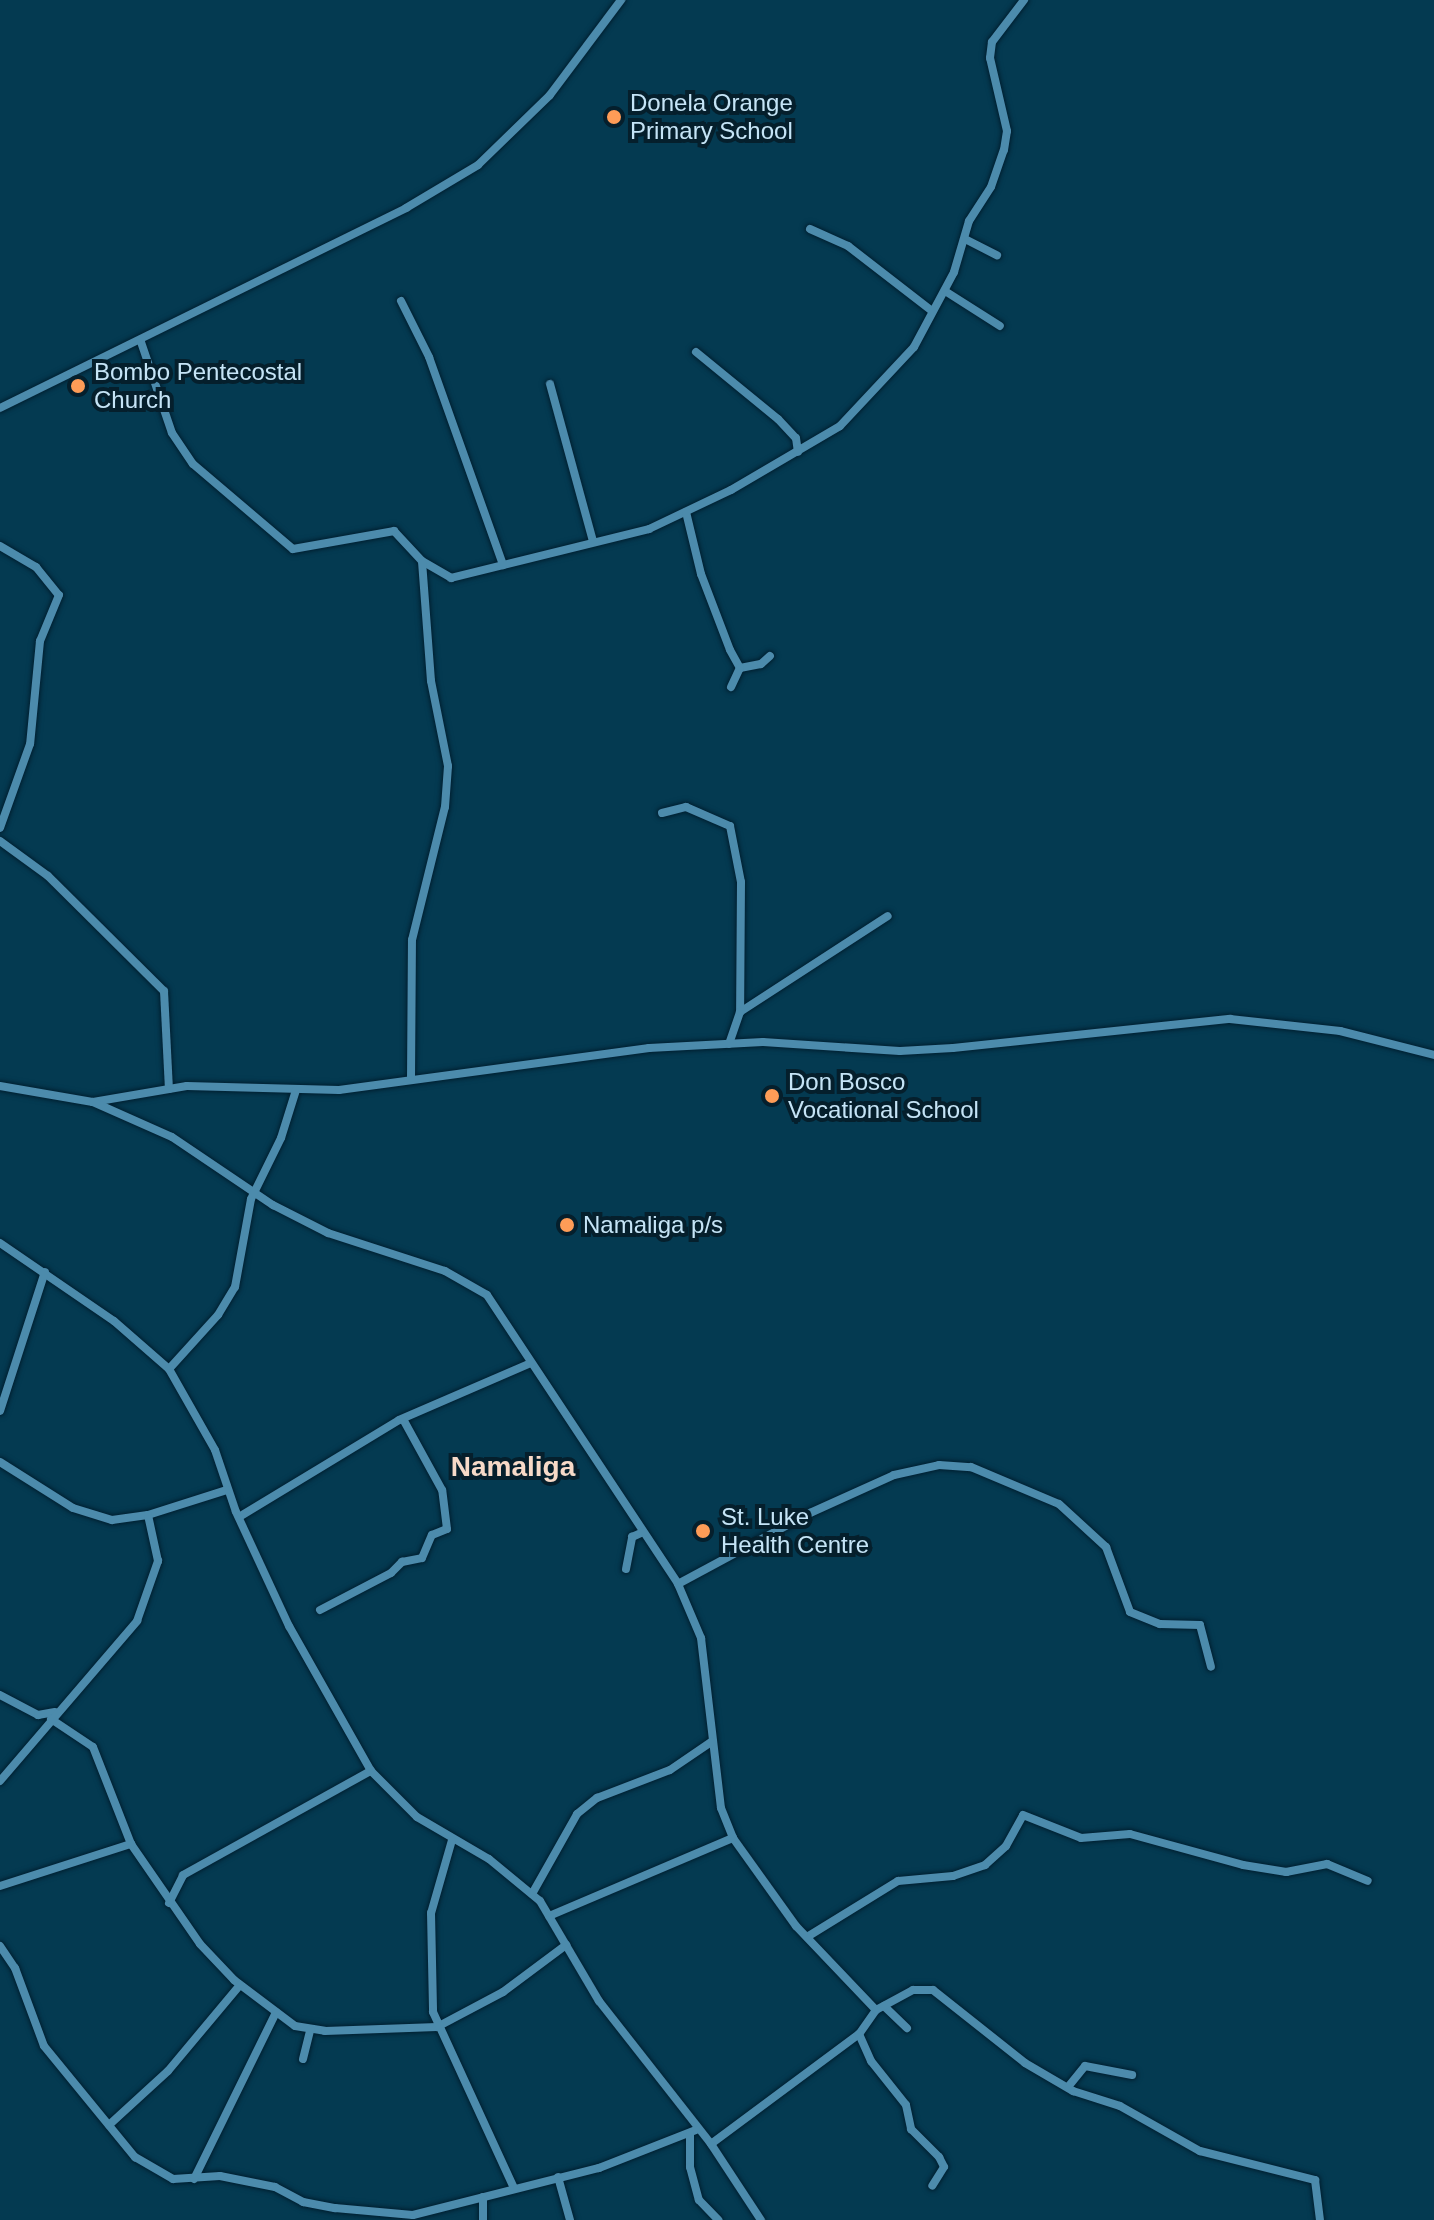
<!DOCTYPE html>
<html>
<head>
<meta charset="utf-8">
<style>
	body { margin:0 }
	#map { position:relative; width:1434px; height:2220px; overflow:hidden; background:#043a51; font-family:Helvetica,sans-serif }
	div>[style] { position:absolute }
	.roads { filter:drop-shadow(0 0 2px #001f30) drop-shadow(0 0 2px #001f30) }
	.minor>* { height:8px; margin:-4px; padding:0 4px; transform-origin:4px; border-radius:4px; background:#4c8bac }
	.dots>* { width:22px; height:22px; translate:-50% -50%; box-sizing:border-box; border:4px solid #051f2c; border-radius:50% }
	span { translate:-50% -50%; white-space:nowrap; text-align:center; line-height:1.15; -webkit-text-stroke:8px #051f2c; paint-order:stroke }
	.poi-label { font-size:24px; color:#c5e4f6 }
	.left { translate:0 -50%; text-align:left }
	.quarter-label { font-size:28px; color:#f7dac8; font-weight:700 }
</style>
</head>
<body>
<div id="map">
	<div class="roads">
		<div class="minor">
			<i style="left:810px;top:229px;width:42px;rotate:24.1deg"></i>
			<i style="left:848px;top:246px;width:106px;rotate:37.7deg"></i>
			<i style="left:965px;top:239px;width:36px;rotate:27deg"></i>
			<i style="left:945px;top:291px;width:65px;rotate:32.5deg"></i>
			<i style="left:401px;top:301px;width:63px;rotate:63.4deg"></i>
			<i style="left:429px;top:357px;width:221px;rotate:70.4deg"></i>
			<i style="left:141px;top:342px;width:96px;rotate:71.2deg"></i>
			<i style="left:172px;top:433px;width:37px;rotate:56deg"></i>
			<i style="left:193px;top:464px;width:131px;rotate:40.4deg"></i>
			<i style="left:293px;top:549px;width:103px;rotate:-10.1deg"></i>
			<i style="left:394px;top:531px;width:41px;rotate:47deg"></i>
			<i style="left:422px;top:561px;width:34px;rotate:30deg"></i>
			<i style="left:451px;top:578px;width:204px;rotate:-13.9deg"></i>
			<i style="left:649px;top:529px;width:91px;rotate:-25.4deg"></i>
			<i style="left:731px;top:490px;width:126px;rotate:-30.4deg"></i>
			<i style="left:840px;top:426px;width:108px;rotate:-46.9deg"></i>
			<i style="left:914px;top:347px;width:85px;rotate:-61.9deg"></i>
			<i style="left:954px;top:272px;width:53px;rotate:-73.6deg"></i>
			<i style="left:969px;top:221px;width:40px;rotate:-57.1deg"></i>
			<i style="left:991px;top:187px;width:39px;rotate:-71deg"></i>
			<i style="left:1004px;top:150px;width:19px;rotate:-81deg"></i>
			<i style="left:1007px;top:131px;width:75px;rotate:-103.1deg"></i>
			<i style="left:990px;top:58px;width:16px;rotate:-83deg"></i>
			<i style="left:992px;top:42px;width:53px;rotate:-52.7deg"></i>
			<i style="left:696px;top:352px;width:106px;rotate:39.3deg"></i>
			<i style="left:778px;top:419px;width:26px;rotate:47deg"></i>
			<i style="left:796px;top:438px;width:14px;rotate:82deg"></i>
			<i style="left:550px;top:384px;width:163px;rotate:74.7deg"></i>
			<i style="left:0;top:408px;width:453px;rotate:-26.2deg"></i>
			<i style="left:406px;top:208px;width:84px;rotate:-30.8deg"></i>
			<i style="left:478px;top:165px;width:100px;rotate:-44.2deg"></i>
			<i style="left:550px;top:95px;width:119px;rotate:-53.2deg"></i>
			<i style="left:686px;top:512px;width:64px;rotate:76.4deg"></i>
			<i style="left:701px;top:574px;width:81px;rotate:69.1deg"></i>
			<i style="left:730px;top:650px;width:21px;rotate:61deg"></i>
			<i style="left:740px;top:668px;width:21px;rotate:-11deg"></i>
			<i style="left:761px;top:664px;width:12px;rotate:-42deg"></i>
			<i style="left:0;top:546px;width:42px;rotate:30.3deg"></i>
			<i style="left:36px;top:567px;width:36px;rotate:51deg"></i>
			<i style="left:59px;top:595px;width:50px;rotate:112.4deg"></i>
			<i style="left:40px;top:641px;width:103px;rotate:95.5deg"></i>
			<i style="left:30px;top:744px;width:89px;rotate:109.7deg"></i>
			<i style="left:731px;top:687px;width:21px;rotate:-65deg"></i>
			<i style="left:662px;top:813px;width:25px;rotate:-14deg"></i>
			<i style="left:686px;top:807px;width:48px;rotate:23.4deg"></i>
			<i style="left:730px;top:826px;width:57px;rotate:78.9deg"></i>
			<i style="left:741px;top:882px;width:130px;rotate:90.4deg"></i>
			<i style="left:0;top:841px;width:59px;rotate:36.1deg"></i>
			<i style="left:48px;top:876px;width:163px;rotate:44.8deg"></i>
			<i style="left:164px;top:991px;width:98px;rotate:87.1deg"></i>
			<i style="left:729px;top:1044px;width:34px;rotate:-71deg"></i>
			<i style="left:740px;top:1012px;width:176px;rotate:-33deg"></i>
			<i style="left:411px;top:1079px;width:139px;rotate:-89.6deg"></i>
			<i style="left:412px;top:940px;width:137px;rotate:-76.1deg"></i>
			<i style="left:445px;top:807px;width:41px;rotate:-85.8deg"></i>
			<i style="left:448px;top:766px;width:87px;rotate:-101.3deg"></i>
			<i style="left:431px;top:681px;width:120px;rotate:-94.3deg"></i>
			<i style="left:0;top:1086px;width:94px;rotate:9.8deg"></i>
			<i style="left:93px;top:1102px;width:95px;rotate:-9.7deg"></i>
			<i style="left:187px;top:1086px;width:152px;rotate:1.5deg"></i>
			<i style="left:339px;top:1090px;width:313px;rotate:-7.7deg"></i>
			<i style="left:649px;top:1048px;width:114px;rotate:-3deg"></i>
			<i style="left:763px;top:1042px;width:137px;rotate:3.8deg"></i>
			<i style="left:900px;top:1051px;width:53px;rotate:-3.2deg"></i>
			<i style="left:953px;top:1048px;width:279px;rotate:-6deg"></i>
			<i style="left:1230px;top:1019px;width:111px;rotate:6.2deg"></i>
			<i style="left:1340px;top:1031px;width:97px;rotate:14.3deg"></i>
			<i style="left:93px;top:1102px;width:86px;rotate:23.9deg"></i>
			<i style="left:172px;top:1137px;width:122px;rotate:34deg"></i>
			<i style="left:273px;top:1205px;width:62px;rotate:27deg"></i>
			<i style="left:328px;top:1233px;width:123px;rotate:18deg"></i>
			<i style="left:445px;top:1271px;width:48px;rotate:29.7deg"></i>
			<i style="left:487px;top:1295px;width:346px;rotate:56.5deg"></i>
			<i style="left:678px;top:1584px;width:59px;rotate:66.9deg"></i>
			<i style="left:701px;top:1638px;width:171px;rotate:83.3deg"></i>
			<i style="left:721px;top:1808px;width:32px;rotate:68deg"></i>
			<i style="left:733px;top:1838px;width:108px;rotate:54.4deg"></i>
			<i style="left:796px;top:1926px;width:116px;rotate:46.4deg"></i>
			<i style="left:876px;top:2010px;width:29px;rotate:125deg"></i>
			<i style="left:859px;top:2034px;width:184px;rotate:143.4deg"></i>
			<i style="left:0;top:1243px;width:138px;rotate:34.4deg"></i>
			<i style="left:114px;top:1321px;width:73px;rotate:41.1deg"></i>
			<i style="left:169px;top:1369px;width:93px;rotate:60.4deg"></i>
			<i style="left:215px;top:1450px;width:65px;rotate:71.3deg"></i>
			<i style="left:236px;top:1512px;width:126px;rotate:65.1deg"></i>
			<i style="left:289px;top:1626px;width:167px;rotate:60.5deg"></i>
			<i style="left:371px;top:1771px;width:65px;rotate:45deg"></i>
			<i style="left:417px;top:1817px;width:83px;rotate:30.3deg"></i>
			<i style="left:489px;top:1859px;width:66px;rotate:39.5deg"></i>
			<i style="left:540px;top:1901px;width:116px;rotate:59.5deg"></i>
			<i style="left:599px;top:2001px;width:182px;rotate:51.9deg"></i>
			<i style="left:711px;top:2144px;width:91px;rotate:56.7deg"></i>
			<i style="left:169px;top:1369px;width:73px;rotate:-47.8deg"></i>
			<i style="left:218px;top:1315px;width:33px;rotate:-59deg"></i>
			<i style="left:235px;top:1287px;width:89px;rotate:-79.7deg"></i>
			<i style="left:251px;top:1199px;width:68px;rotate:-63.8deg"></i>
			<i style="left:281px;top:1138px;width:50px;rotate:-72.6deg"></i>
			<i style="left:0;top:1411px;width:146px;rotate:-72.1deg"></i>
			<i style="left:0;top:1462px;width:86px;rotate:32.2deg"></i>
			<i style="left:73px;top:1508px;width:41px;rotate:17.1deg"></i>
			<i style="left:112px;top:1520px;width:36px;rotate:-8deg"></i>
			<i style="left:148px;top:1515px;width:83px;rotate:-17.6deg"></i>
			<i style="left:239px;top:1517px;width:187px;rotate:-31.2deg"></i>
			<i style="left:399px;top:1420px;width:144px;rotate:-23.4deg"></i>
			<i style="left:626px;top:1569px;width:33px;rotate:-79deg"></i>
			<i style="left:632px;top:1537px;width:12px;rotate:-24deg"></i>
			<i style="left:678px;top:1584px;width:150px;rotate:-28.3deg"></i>
			<i style="left:810px;top:1513px;width:92px;rotate:-24.3deg"></i>
			<i style="left:894px;top:1475px;width:46px;rotate:-12.5deg"></i>
			<i style="left:939px;top:1465px;width:32px;rotate:4deg"></i>
			<i style="left:971px;top:1467px;width:95px;rotate:22.8deg"></i>
			<i style="left:1059px;top:1504px;width:64px;rotate:42.5deg"></i>
			<i style="left:1106px;top:1547px;width:69px;rotate:69.7deg"></i>
			<i style="left:1130px;top:1612px;width:32px;rotate:22deg"></i>
			<i style="left:1160px;top:1624px;width:40px;rotate:1.4deg"></i>
			<i style="left:1200px;top:1625px;width:43px;rotate:75.3deg"></i>
			<i style="left:320px;top:1610px;width:80px;rotate:-27.5deg"></i>
			<i style="left:391px;top:1573px;width:16px;rotate:-45deg"></i>
			<i style="left:402px;top:1562px;width:20px;rotate:-11deg"></i>
			<i style="left:422px;top:1558px;width:25px;rotate:-67deg"></i>
			<i style="left:432px;top:1535px;width:16px;rotate:-22deg"></i>
			<i style="left:447px;top:1529px;width:39px;rotate:-97deg"></i>
			<i style="left:442px;top:1490px;width:81px;rotate:-118.8deg"></i>
			<i style="left:0;top:1695px;width:43px;rotate:27.8deg"></i>
			<i style="left:38px;top:1715px;width:17px;rotate:-10deg"></i>
			<i style="left:51px;top:1719px;width:50px;rotate:33.7deg"></i>
			<i style="left:93px;top:1747px;width:104px;rotate:68.6deg"></i>
			<i style="left:131px;top:1844px;width:121px;rotate:55.4deg"></i>
			<i style="left:200px;top:1944px;width:50px;rotate:46.6deg"></i>
			<i style="left:234px;top:1980px;width:76px;rotate:37deg"></i>
			<i style="left:295px;top:2026px;width:30px;rotate:9deg"></i>
			<i style="left:325px;top:2031px;width:112px;rotate:-2deg"></i>
			<i style="left:437px;top:2027px;width:75px;rotate:-27.9deg"></i>
			<i style="left:503px;top:1992px;width:79px;rotate:-36.7deg"></i>
			<i style="left:0;top:1781px;width:211px;rotate:-49.4deg"></i>
			<i style="left:137px;top:1621px;width:64px;rotate:-70.7deg"></i>
			<i style="left:158px;top:1561px;width:47px;rotate:-102.3deg"></i>
			<i style="left:452px;top:1840px;width:76px;rotate:106deg"></i>
			<i style="left:431px;top:1913px;width:99px;rotate:88.8deg"></i>
			<i style="left:433px;top:2012px;width:194px;rotate:65.3deg"></i>
			<i style="left:0;top:1886px;width:138px;rotate:-17.8deg"></i>
			<i style="left:532px;top:1894px;width:92px;rotate:-60.6deg"></i>
			<i style="left:577px;top:1814px;width:26px;rotate:-39deg"></i>
			<i style="left:597px;top:1798px;width:78px;rotate:-21deg"></i>
			<i style="left:670px;top:1770px;width:50px;rotate:-34.3deg"></i>
			<i style="left:169px;top:1903px;width:31px;rotate:-63deg"></i>
			<i style="left:183px;top:1875px;width:215px;rotate:-29deg"></i>
			<i style="left:549px;top:1916px;width:200px;rotate:-23deg"></i>
			<i style="left:807px;top:1937px;width:107px;rotate:-31.6deg"></i>
			<i style="left:898px;top:1881px;width:55px;rotate:-5.2deg"></i>
			<i style="left:953px;top:1876px;width:34px;rotate:-19deg"></i>
			<i style="left:985px;top:1865px;width:28px;rotate:-42deg"></i>
			<i style="left:1006px;top:1846px;width:35px;rotate:-61deg"></i>
			<i style="left:1023px;top:1815px;width:62px;rotate:21.6deg"></i>
			<i style="left:1081px;top:1838px;width:49px;rotate:-4.7deg"></i>
			<i style="left:1130px;top:1834px;width:117px;rotate:15.3deg"></i>
			<i style="left:1243px;top:1865px;width:44px;rotate:9.2deg"></i>
			<i style="left:1286px;top:1872px;width:42px;rotate:-11deg"></i>
			<i style="left:1327px;top:1864px;width:44px;rotate:22.5deg"></i>
			<i style="left:0;top:1946px;width:27px;rotate:56deg"></i>
			<i style="left:15px;top:1968px;width:83px;rotate:69.6deg"></i>
			<i style="left:44px;top:2046px;width:144px;rotate:50.7deg"></i>
			<i style="left:135px;top:2157px;width:44px;rotate:30.1deg"></i>
			<i style="left:173px;top:2179px;width:47px;rotate:-3.7deg"></i>
			<i style="left:220px;top:2176px;width:56px;rotate:11.3deg"></i>
			<i style="left:275px;top:2187px;width:32px;rotate:28deg"></i>
			<i style="left:303px;top:2202px;width:33px;rotate:11deg"></i>
			<i style="left:335px;top:2208px;width:78px;rotate:5.1deg"></i>
			<i style="left:413px;top:2215px;width:192px;rotate:-14.2deg"></i>
			<i style="left:599px;top:2168px;width:104px;rotate:-21.4deg"></i>
			<i style="left:884px;top:2006px;width:32px;rotate:44deg"></i>
			<i style="left:876px;top:2010px;width:42px;rotate:-28.4deg"></i>
			<i style="left:913px;top:1990px;width:20px"></i>
			<i style="left:933px;top:1990px;width:117px;rotate:38.4deg"></i>
			<i style="left:1025px;top:2063px;width:56px;rotate:30.3deg"></i>
			<i style="left:1073px;top:2091px;width:49px;rotate:17.7deg"></i>
			<i style="left:1120px;top:2106px;width:92px;rotate:29.4deg"></i>
			<i style="left:1200px;top:2151px;width:119px;rotate:14.2deg"></i>
			<i style="left:1315px;top:2180px;width:40px;rotate:82.9deg"></i>
			<i style="left:859px;top:2034px;width:30px;rotate:66deg"></i>
			<i style="left:871px;top:2061px;width:56px;rotate:51.5deg"></i>
			<i style="left:906px;top:2105px;width:25px;rotate:78deg"></i>
			<i style="left:911px;top:2129px;width:40px;rotate:45deg"></i>
			<i style="left:939px;top:2157px;width:11px;rotate:63deg"></i>
			<i style="left:944px;top:2167px;width:22px;rotate:122deg"></i>
			<i style="left:303px;top:2059px;width:30px;rotate:-76deg"></i>
			<i style="left:1068px;top:2087px;width:27px;rotate:-51deg"></i>
			<i style="left:1085px;top:2066px;width:48px;rotate:10.8deg"></i>
			<i style="left:109px;top:2125px;width:80px;rotate:-42.5deg"></i>
			<i style="left:168px;top:2071px;width:112px;rotate:-50.1deg"></i>
			<i style="left:690px;top:2134px;width:33px;rotate:90deg"></i>
			<i style="left:690px;top:2167px;width:34px;rotate:75deg"></i>
			<i style="left:699px;top:2200px;width:28px;rotate:46deg"></i>
			<i style="left:558px;top:2177px;width:45px;rotate:74.4deg"></i>
			<i style="left:194px;top:2179px;width:186px;rotate:-63.8deg"></i>
			<i style="left:483px;top:2197px;width:23px;rotate:90deg"></i>
		</div>
	</div>
	<div class="dots">
		<i style="left:614px;top:117px;background:#fe9c57"></i>
		<i style="left:78px;top:386px;background:#fe9c57"></i>
		<i style="left:772px;top:1096px;background:#fe9c57"></i>
		<i style="left:567px;top:1225px;background:#fe9c57"></i>
		<i style="left:703px;top:1531px;background:#fe9c57"></i>
	</div>
	<div class="poi-label">
		<span class="left" style="left:630px;top:117px">Donela Orange<br>Primary School</span>
		<span class="left" style="left:94px;top:386px">Bombo Pentecostal<br>Church</span>
		<span class="left" style="left:788px;top:1096px">Don Bosco<br>Vocational School</span>
		<span class="left" style="left:583px;top:1225px">Namaliga p/s</span>
		<span class="left" style="left:721px;top:1531px">St. Luke<br>Health Centre</span>
	</div>
	<div class="quarter-label">
		<span style="left:513px;top:1467px">Namaliga</span>
	</div>
</div>
</body>
</html>
